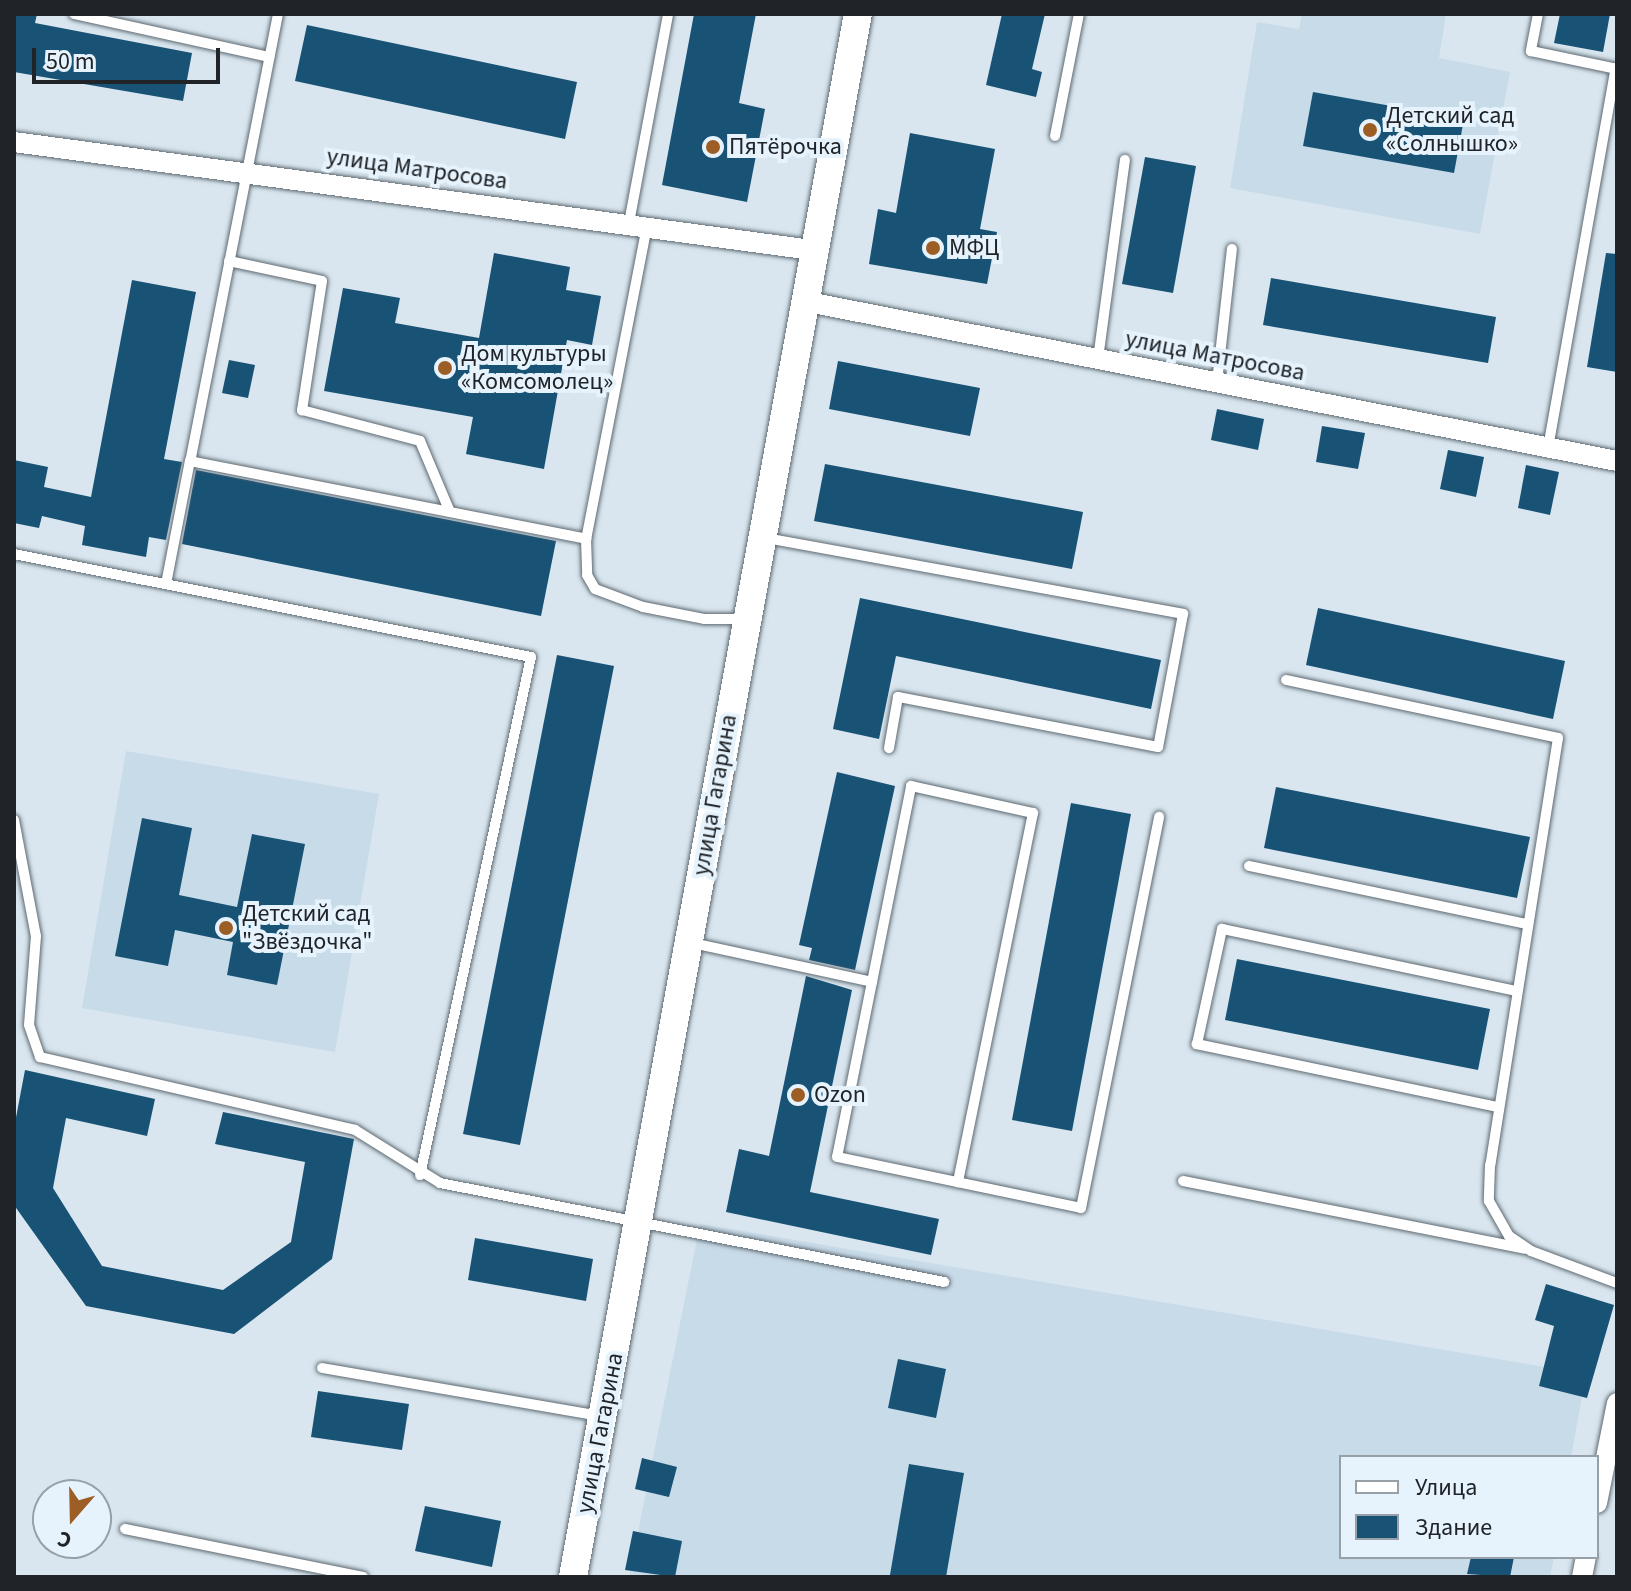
<!DOCTYPE html>
<html>
<head>
<meta charset="utf-8">
<style>
	body { margin:0 }
	#map { position:relative; width:1631px; height:1591px; overflow:hidden; background:#d9e6ef; font-family:"Source Sans 3",sans-serif }
	div>[style] { position:absolute }
	.built>* { inset:0; background:#c8dbe9 }
	.building>* { inset:0; background:#185275 }
	.roads { filter:drop-shadow(0 0 2px #5e6971) drop-shadow(0 0 2px #5e6971) }
	.service>* { height:10px; margin:-5px; padding:0 5px; transform-origin:5px; border-radius:5px; background:#fff }
	.minor>* { height:20px; margin:-10px; padding:0 10px; transform-origin:10px; border-radius:10px; background:#fff }
	.secondary>* { height:28px; margin:-14px; padding:0 14px; transform-origin:14px; border-radius:14px; background:#fff }
	.dots>* { width:22px; height:22px; translate:-50% -50%; box-sizing:border-box; border:4px solid #e6f3fc; border-radius:50% }
	span { translate:-50% -50%; white-space:nowrap; text-align:center; line-height:1.15; -webkit-text-stroke:8px #e6f3fc; paint-order:stroke }
	.poi-label { font-size:24px; color:#202428 }
	.left { translate:0 -50%; text-align:left }
	.street-label { font-size:24px; color:#202428 }
	.frame { position:absolute; inset:0; border:16px solid #202428; pointer-events:none }
	.legend { position:absolute; left:1339px; top:1455px; width:260px; height:104px; box-sizing:border-box; background:#e6f3fc; border:2px solid #97a0a7; margin:0; padding:10px 14px; list-style:none; font-size:24px; color:#202428 }
	.legend li { display:flex; align-items:center; gap:16px; height:40px }
	.legend b { width:40px; border:2px solid #97a0a7 }
	.north { position:absolute; left:32px; top:1479px; width:80px; height:80px; box-sizing:border-box; background:#e6f3fc; border:2px solid #97a0a7; border-radius:50%; rotate:200deg; font-size:22px; font-weight:700; line-height:32px; text-align:center; color:#202428 }
	.north::after { content:''; display:block; margin:auto; width:28px; height:36px; background:#9c5e24; clip-path:polygon(50% 0,100% 100%,50% 72%,0 100%) }
	.scale { position:absolute; left:32px; top:48px; width:188px; height:36px; box-sizing:border-box; border:4px solid #202428; border-top:0; padding-left:10px; font-size:24px; line-height:28px; white-space:nowrap; color:#202428; -webkit-text-stroke:6px #e6f3fc; paint-order:stroke }
</style>
</head>
<body>
<div id="map">
	<div class="built">
		<i style="clip-path:polygon(1302px 14px,1446px 14px,1439px 58px,1510px 72px,1480px 234px,1230px 188px,1257px 22px,1299px 29px)"></i>
		<i style="clip-path:polygon(126px 751px,379px 794px,335px 1052px,82px 1008px)"></i>
		<i style="clip-path:polygon(700px 1224px,1586px 1374px,1571px 1457px,1341px 1457px,1341px 1557px,1554px 1557px,1550px 1577px,629px 1577px)"></i>
	</div>
	<div class="building">
		<i style="clip-path:polygon(14px 14px,37px 14px,35px 23px,192px 53px,183px 101px,14px 72px)"></i>
		<i style="clip-path:polygon(694px 14px,756px 14px,739px 103px,765px 109px,747px 202px,662px 185px)"></i>
		<i style="clip-path:polygon(1002px 14px,1045px 14px,1032px 69px,1042px 72px,1036px 97px,986px 85px)"></i>
		<i style="clip-path:polygon(1560px 14px,1610px 14px,1603px 52px,1554px 43px)"></i>
		<i style="clip-path:polygon(307px 25px,577px 82px,565px 139px,295px 81px)"></i>
		<i style="clip-path:polygon(1313px 92px,1464px 119px,1454px 173px,1303px 146px)"></i>
		<i style="clip-path:polygon(910px 133px,995px 149px,980px 229px,997px 232px,987px 284px,869px 264px,878px 209px,896px 213px)"></i>
		<i style="clip-path:polygon(1145px 157px,1196px 166px,1173px 293px,1122px 284px)"></i>
		<i style="clip-path:polygon(494px 253px,570px 267px,566px 290px,601px 296px,592px 345px,567px 340px,544px 469px,466px 454px,473px 417px,324px 391px,343px 288px,400px 298px,395px 323px,479px 338px)"></i>
		<i style="clip-path:polygon(1606px 253px,1617px 254px,1617px 372px,1587px 367px)"></i>
		<i style="clip-path:polygon(1271px 278px,1496px 317px,1488px 363px,1263px 325px)"></i>
		<i style="clip-path:polygon(132px 280px,196px 292px,164px 459px,182px 462px,166px 540px,149px 537px,146px 557px,82px 545px,85px 526px,42px 516px,39px 528px,14px 523px,14px 460px,48px 467px,44px 487px,91px 497px)"></i>
		<i style="clip-path:polygon(229px 360px,255px 365px,248px 398px,222px 393px)"></i>
		<i style="clip-path:polygon(838px 361px,980px 388px,970px 436px,829px 409px)"></i>
		<i style="clip-path:polygon(1217px 409px,1264px 419px,1258px 450px,1211px 440px)"></i>
		<i style="clip-path:polygon(1322px 426px,1365px 433px,1358px 469px,1316px 462px)"></i>
		<i style="clip-path:polygon(1448px 450px,1484px 457px,1476px 497px,1440px 489px)"></i>
		<i style="clip-path:polygon(825px 464px,1083px 512px,1072px 569px,814px 521px)"></i>
		<i style="clip-path:polygon(1526px 465px,1559px 472px,1550px 515px,1518px 508px)"></i>
		<i style="clip-path:polygon(196px 470px,556px 541px,541px 616px,182px 544px)"></i>
		<i style="clip-path:polygon(860px 598px,1161px 660px,1151px 709px,896px 656px,879px 739px,833px 729px)"></i>
		<i style="clip-path:polygon(1318px 608px,1565px 661px,1553px 719px,1306px 665px)"></i>
		<i style="clip-path:polygon(557px 655px,614px 666px,520px 1145px,463px 1134px)"></i>
		<i style="clip-path:polygon(837px 772px,895px 786px,855px 970px,809px 960px,812px 948px,799px 945px)"></i>
		<i style="clip-path:polygon(1276px 787px,1530px 837px,1517px 898px,1264px 848px)"></i>
		<i style="clip-path:polygon(1071px 803px,1131px 814px,1072px 1131px,1012px 1120px)"></i>
		<i style="clip-path:polygon(142px 818px,192px 828px,179px 895px,237px 907px,252px 834px,305px 844px,277px 985px,227px 975px,233px 942px,175px 930px,168px 966px,115px 956px)"></i>
		<i style="clip-path:polygon(1237px 959px,1490px 1009px,1478px 1070px,1225px 1020px)"></i>
		<i style="clip-path:polygon(806px 976px,852px 990px,810px 1192px,939px 1219px,931px 1255px,726px 1212px,739px 1149px,769px 1156px)"></i>
		<i style="clip-path:polygon(25px 1070px,155px 1099px,147px 1136px,66px 1118px,53px 1188px,102px 1266px,223px 1290px,291px 1242px,305px 1162px,215px 1144px,223px 1112px,354px 1139px,332px 1259px,234px 1334px,86px 1306px,14px 1205px,14px 1128px)"></i>
		<i style="clip-path:polygon(475px 1238px,593px 1259px,586px 1301px,468px 1280px)"></i>
		<i style="clip-path:polygon(1546px 1284px,1614px 1305px,1587px 1398px,1539px 1386px,1554px 1326px,1535px 1320px)"></i>
		<i style="clip-path:polygon(898px 1359px,946px 1369px,936px 1418px,888px 1408px)"></i>
		<i style="clip-path:polygon(318px 1391px,409px 1404px,402px 1450px,311px 1437px)"></i>
		<i style="clip-path:polygon(642px 1458px,677px 1467px,669px 1497px,635px 1489px)"></i>
		<i style="clip-path:polygon(909px 1464px,964px 1473px,946px 1577px,890px 1575px)"></i>
		<i style="clip-path:polygon(425px 1506px,501px 1521px,492px 1567px,415px 1551px)"></i>
		<i style="clip-path:polygon(633px 1531px,682px 1541px,675px 1577px,625px 1570px)"></i>
		<i style="clip-path:polygon(1471px 1557px,1514px 1557px,1510px 1577px,1467px 1574px)"></i>
	</div>
	<div class="roads">
		<div class="service">
			<i style="left:74px;top:14px;width:200px;rotate:12.4deg"></i>
			<i style="left:278px;top:14px;width:456px;rotate:101.1deg"></i>
			<i style="left:190px;top:461px;width:404px;rotate:11.1deg"></i>
			<i style="left:1538px;top:14px;width:38px;rotate:101deg"></i>
			<i style="left:1531px;top:51px;width:88px;rotate:11.8deg"></i>
			<i style="left:1055px;top:136px;width:124px;rotate:-78.9deg"></i>
			<i style="left:629px;top:223px;width:213px;rotate:-79.4deg"></i>
			<i style="left:647px;top:226px;width:319px;rotate:101deg"></i>
			<i style="left:586px;top:539px;width:36px;rotate:88deg"></i>
			<i style="left:587px;top:575px;width:16px;rotate:60deg"></i>
			<i style="left:595px;top:589px;width:51px;rotate:20.6deg"></i>
			<i style="left:643px;top:607px;width:62px;rotate:11.1deg"></i>
			<i style="left:704px;top:619px;width:41px"></i>
			<i style="left:229px;top:261px;width:95px;rotate:12.1deg"></i>
			<i style="left:322px;top:281px;width:131px;rotate:98.8deg"></i>
			<i style="left:302px;top:410px;width:122px;rotate:14.7deg"></i>
			<i style="left:420px;top:441px;width:77px;rotate:67.1deg"></i>
			<i style="left:1098px;top:359px;width:201px;rotate:-82.3deg"></i>
			<i style="left:1217px;top:382px;width:134px;rotate:-83.6deg"></i>
			<i style="left:1548px;top:448px;width:386px;rotate:-79.9deg"></i>
			<i style="left:766px;top:538px;width:424px;rotate:10.3deg"></i>
			<i style="left:1183px;top:614px;width:135px;rotate:100.6deg"></i>
			<i style="left:1158px;top:747px;width:265px;rotate:-169.1deg"></i>
			<i style="left:898px;top:697px;width:52px;rotate:100deg"></i>
			<i style="left:14px;top:554px;width:527px;rotate:11.27deg"></i>
			<i style="left:531px;top:657px;width:530px;rotate:102.09deg"></i>
			<i style="left:166px;top:584px;width:125px;rotate:-79deg"></i>
			<i style="left:1286px;top:680px;width:278px;rotate:12deg"></i>
			<i style="left:1558px;top:738px;width:432px;rotate:99deg"></i>
			<i style="left:1490px;top:1165px;width:36px;rotate:92deg"></i>
			<i style="left:1489px;top:1201px;width:40px;rotate:60.3deg"></i>
			<i style="left:1509px;top:1236px;width:27px;rotate:34deg"></i>
			<i style="left:1531px;top:1251px;width:92px;rotate:20.4deg"></i>
			<i style="left:14px;top:820px;width:118px;rotate:79.3deg"></i>
			<i style="left:36px;top:936px;width:89px;rotate:94.5deg"></i>
			<i style="left:29px;top:1025px;width:34px;rotate:71deg"></i>
			<i style="left:40px;top:1057px;width:323px;rotate:13deg"></i>
			<i style="left:355px;top:1130px;width:100px;rotate:31.9deg"></i>
			<i style="left:440px;top:1183px;width:514px;rotate:11.11deg"></i>
			<i style="left:1249px;top:866px;width:284px;rotate:11.8deg"></i>
			<i style="left:692px;top:943px;width:184px;rotate:12.2deg"></i>
			<i style="left:872px;top:982px;width:200px;rotate:-78.7deg"></i>
			<i style="left:911px;top:786px;width:125px;rotate:12.5deg"></i>
			<i style="left:1033px;top:813px;width:377px;rotate:101.5deg"></i>
			<i style="left:872px;top:982px;width:178px;rotate:101.3deg"></i>
			<i style="left:837px;top:1157px;width:249px;rotate:11.8deg"></i>
			<i style="left:1081px;top:1208px;width:399px;rotate:-78.7deg"></i>
			<i style="left:1498px;top:1107px;width:308px;rotate:-168.2deg"></i>
			<i style="left:1197px;top:1044px;width:118px;rotate:-77.7deg"></i>
			<i style="left:1222px;top:929px;width:300px;rotate:11.9deg"></i>
			<i style="left:1183px;top:1181px;width:349px;rotate:11.2deg"></i>
			<i style="left:322px;top:1368px;width:283px;rotate:9.8deg"></i>
			<i style="left:125px;top:1529px;width:243px;rotate:11.4deg"></i>
		</div>
		<div class="minor">
			<i style="left:14px;top:142px;width:805px;rotate:7.71deg"></i>
			<i style="left:803px;top:301px;width:830px;rotate:11.12deg"></i>
			<i style="left:1597px;top:1503px;width:102px;rotate:-78.7deg"></i>
			<i style="left:1582px;top:1577px;width:20px;rotate:-79deg"></i>
		</div>
		<div class="secondary">
			<i style="left:573px;top:1577px;width:1589px;rotate:-79.67deg"></i>
		</div>
	</div>
	<div class="dots">
		<i style="left:1370px;top:130px;background:#9c5e24"></i>
		<i style="left:713px;top:147px;background:#9c5e24"></i>
		<i style="left:933px;top:248px;background:#9c5e24"></i>
		<i style="left:445px;top:368px;background:#9c5e24"></i>
		<i style="left:226px;top:928px;background:#9c5e24"></i>
		<i style="left:798px;top:1095px;background:#9c5e24"></i>
	</div>
	<div class="poi-label">
		<span class="left" style="left:1386px;top:130px">Детский сад<br>«Солнышко»</span>
		<span class="left" style="left:729px;top:147px">Пятёрочка</span>
		<span class="left" style="left:949px;top:248px">МФЦ</span>
		<span class="left" style="left:461px;top:368px">Дом культуры<br>«Комсомолец»</span>
		<span class="left" style="left:242px;top:928px">Детский сад<br>"Звёздочка"</span>
		<span class="left" style="left:814px;top:1095px">Ozon</span>
	</div>
	<div class="street-label">
		<span style="left:417px;top:169px;rotate:8deg">улица Матросова</span>
		<span style="left:1215px;top:356px;rotate:11deg">улица Матросова</span>
		<span style="left:715px;top:795px;rotate:-80deg">улица Гагарина</span>
		<span style="left:600px;top:1433px;rotate:-79deg">улица Гагарина</span>
	</div>
	<div class="frame"></div>
	<ul class="legend">
	<li><b style="height:10px;background:#fff"></b>Улица</li>
	<li><b style="height:22px;background:#185275"></b>Здание</li>
	</ul>
	<div class="north">С</div>
	<div class="scale">50 m</div>
</div>
</body>
</html>
